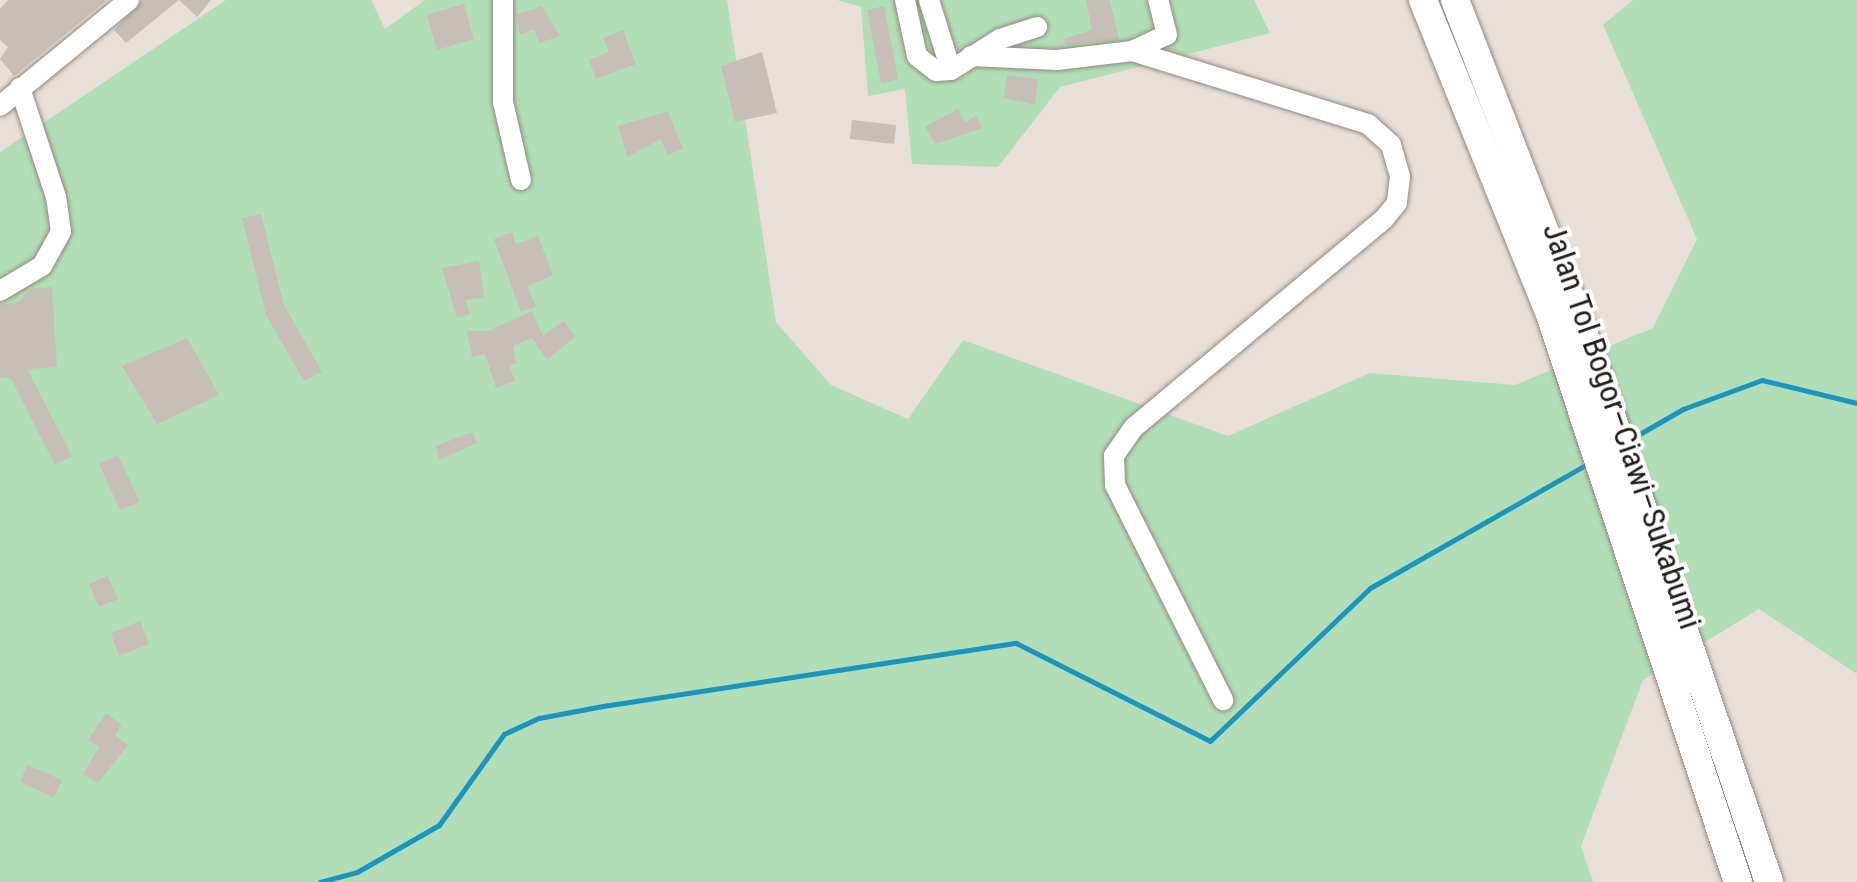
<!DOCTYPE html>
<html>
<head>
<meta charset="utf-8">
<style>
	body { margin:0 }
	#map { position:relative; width:1857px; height:882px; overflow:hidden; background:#e8dfd8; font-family:"Roboto Condensed",sans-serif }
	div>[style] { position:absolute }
	.green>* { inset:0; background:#b1deb7 }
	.stream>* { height:5px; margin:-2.5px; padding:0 2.5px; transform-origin:2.5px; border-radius:2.5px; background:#1b94be }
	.building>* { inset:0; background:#c7beb7 }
	.roads { filter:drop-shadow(0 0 2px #928983) drop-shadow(0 0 2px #928983) }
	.minor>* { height:20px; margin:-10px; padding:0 10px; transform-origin:10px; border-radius:10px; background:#fff }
	.highway>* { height:28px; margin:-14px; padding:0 14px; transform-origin:14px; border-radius:14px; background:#fff }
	span { translate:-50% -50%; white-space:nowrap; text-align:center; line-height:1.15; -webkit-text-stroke:8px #fff; paint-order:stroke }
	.street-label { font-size:32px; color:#1f1c19 }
</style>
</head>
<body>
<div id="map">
	<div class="green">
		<i style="clip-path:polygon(226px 0,371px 0,385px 29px,425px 0,727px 0,776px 322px,831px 385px,908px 419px,963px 340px,1228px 436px,1370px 373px,1515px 385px,1653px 328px,1697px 239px,1603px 25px,1633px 0,1857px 0,1857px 674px,1759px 609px,1643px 680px,1581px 846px,1593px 882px,0 882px,0 152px)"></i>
		<i style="clip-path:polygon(837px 0,1254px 0,1270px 33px,1060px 87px,998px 167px,912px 164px,905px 89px,868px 96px,861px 7px)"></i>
	</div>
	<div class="stream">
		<i style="left:1631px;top:439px;width:60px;rotate:-30deg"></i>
		<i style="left:1683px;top:409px;width:84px;rotate:-20.2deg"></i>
		<i style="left:1762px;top:380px;width:98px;rotate:13.6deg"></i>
		<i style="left:320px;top:882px;width:38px;rotate:-15deg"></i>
		<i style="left:357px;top:872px;width:95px;rotate:-29.8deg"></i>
		<i style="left:439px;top:825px;width:112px;rotate:-54.5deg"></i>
		<i style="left:504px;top:734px;width:38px;rotate:-25deg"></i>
		<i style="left:539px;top:718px;width:65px;rotate:-10.6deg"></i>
		<i style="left:603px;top:706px;width:418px;rotate:-8.7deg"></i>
		<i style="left:1016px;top:643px;width:217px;rotate:26.8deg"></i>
		<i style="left:1210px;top:741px;width:221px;rotate:-43.7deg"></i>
		<i style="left:1370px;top:588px;width:254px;rotate:-29.7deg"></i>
	</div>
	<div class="building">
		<i style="clip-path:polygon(8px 0,107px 0,14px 76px,0 59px,8px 47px,0 40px,0 9px)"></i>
		<i style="clip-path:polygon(142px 0,211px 0,197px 17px,179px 0,126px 43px,114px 30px)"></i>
		<i style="clip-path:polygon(1086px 0,1110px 0,1119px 39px,1065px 45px,1064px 39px,1092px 30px)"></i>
		<i style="clip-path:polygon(464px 4px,474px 39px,437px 50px,427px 15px)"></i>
		<i style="clip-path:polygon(542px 6px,560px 36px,539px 43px,534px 29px,520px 35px,517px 15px)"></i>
		<i style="clip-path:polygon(884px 6px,898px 79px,881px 83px,867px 10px)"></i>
		<i style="clip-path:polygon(623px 30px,636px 64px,596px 79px,589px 60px,609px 52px,603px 38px)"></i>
		<i style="clip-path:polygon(762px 52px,777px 113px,735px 122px,721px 66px)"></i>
		<i style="clip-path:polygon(1007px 75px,1038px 79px,1035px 105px,1004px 98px)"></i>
		<i style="clip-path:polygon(958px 109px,965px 122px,976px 116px,982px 128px,935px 144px,925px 127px)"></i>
		<i style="clip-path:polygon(668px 111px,683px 149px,667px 155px,661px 139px,627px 157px,618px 126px)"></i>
		<i style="clip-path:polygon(852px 120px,896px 125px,894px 144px,850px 139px)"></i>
		<i style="clip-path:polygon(261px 214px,284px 305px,322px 372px,304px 381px,266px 315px,242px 218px)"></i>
		<i style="clip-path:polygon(512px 232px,516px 244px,538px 236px,553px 275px,527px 286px,536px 307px,521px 312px,494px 239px)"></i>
		<i style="clip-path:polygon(479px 261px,484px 297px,466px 300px,470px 314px,457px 318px,442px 268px)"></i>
		<i style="clip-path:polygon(52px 287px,57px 367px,27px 369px,72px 456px,55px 465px,10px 377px,0 378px,0 305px,18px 302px,31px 289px)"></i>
		<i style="clip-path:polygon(532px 311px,543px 336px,564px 321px,575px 337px,547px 360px,532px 338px,513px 346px,516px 364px,509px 365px,515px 381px,496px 388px,485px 354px,472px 357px,467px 331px,488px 331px)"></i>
		<i style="clip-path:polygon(187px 338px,219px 395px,157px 424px,122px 366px)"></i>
		<i style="clip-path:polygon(472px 432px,477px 443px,439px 460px,436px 446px)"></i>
		<i style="clip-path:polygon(118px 455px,140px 502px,120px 510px,99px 464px)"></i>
		<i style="clip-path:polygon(108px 576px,118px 599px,99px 607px,89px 584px)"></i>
		<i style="clip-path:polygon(140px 621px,149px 644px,119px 656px,111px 633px)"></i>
		<i style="clip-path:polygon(106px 713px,122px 725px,115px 735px,128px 745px,98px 783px,83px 774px,99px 747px,88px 740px)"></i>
		<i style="clip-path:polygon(27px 765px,62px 780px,54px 797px,20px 782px)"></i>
	</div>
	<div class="roads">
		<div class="minor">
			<i style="left:503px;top:0;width:102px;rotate:90deg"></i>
			<i style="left:503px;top:102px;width:80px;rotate:77deg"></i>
			<i style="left:905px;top:0;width:57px;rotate:77.9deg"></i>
			<i style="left:917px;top:56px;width:24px;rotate:38deg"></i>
			<i style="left:936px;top:71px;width:15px;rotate:-4deg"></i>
			<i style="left:929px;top:0;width:73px;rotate:72.6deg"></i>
			<i style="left:951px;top:70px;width:58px;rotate:-32.3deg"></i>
			<i style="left:1000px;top:39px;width:39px;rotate:-18deg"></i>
			<i style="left:1132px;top:51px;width:247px;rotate:17.2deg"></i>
			<i style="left:1368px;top:124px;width:31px;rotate:42deg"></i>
			<i style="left:1391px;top:145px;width:33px;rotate:74deg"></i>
			<i style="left:1400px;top:177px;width:26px;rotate:97deg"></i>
			<i style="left:1397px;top:203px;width:21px;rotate:129deg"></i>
			<i style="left:1384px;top:219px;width:325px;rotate:140.2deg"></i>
			<i style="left:1134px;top:427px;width:35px;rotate:125deg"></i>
			<i style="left:1114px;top:456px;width:29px;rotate:88deg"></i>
			<i style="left:1115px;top:485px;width:241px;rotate:63.3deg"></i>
			<i style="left:971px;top:56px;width:86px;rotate:2.7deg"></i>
			<i style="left:1057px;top:60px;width:76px;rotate:-6.8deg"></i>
			<i style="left:1132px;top:51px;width:38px;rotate:-25deg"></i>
			<i style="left:1167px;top:35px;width:36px;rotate:-104deg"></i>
			<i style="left:0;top:106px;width:167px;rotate:-39.4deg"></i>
			<i style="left:0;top:291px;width:49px;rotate:-30.8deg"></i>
			<i style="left:42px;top:266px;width:39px;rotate:-61deg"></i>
			<i style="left:61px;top:232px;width:35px;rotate:-98deg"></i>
			<i style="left:56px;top:197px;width:115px;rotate:-108.3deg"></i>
		</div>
		<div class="highway">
			<i style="left:1423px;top:0;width:342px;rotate:68deg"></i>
			<i style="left:1551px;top:317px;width:595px;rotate:71.69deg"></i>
			<i style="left:1455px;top:0;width:340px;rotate:68.8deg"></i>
			<i style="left:1578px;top:317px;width:596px;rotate:71.32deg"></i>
		</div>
	</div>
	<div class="street-label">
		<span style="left:1622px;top:426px;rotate:71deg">Jalan Tol Bogor–Ciawi–Sukabumi</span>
	</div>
</div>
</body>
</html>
